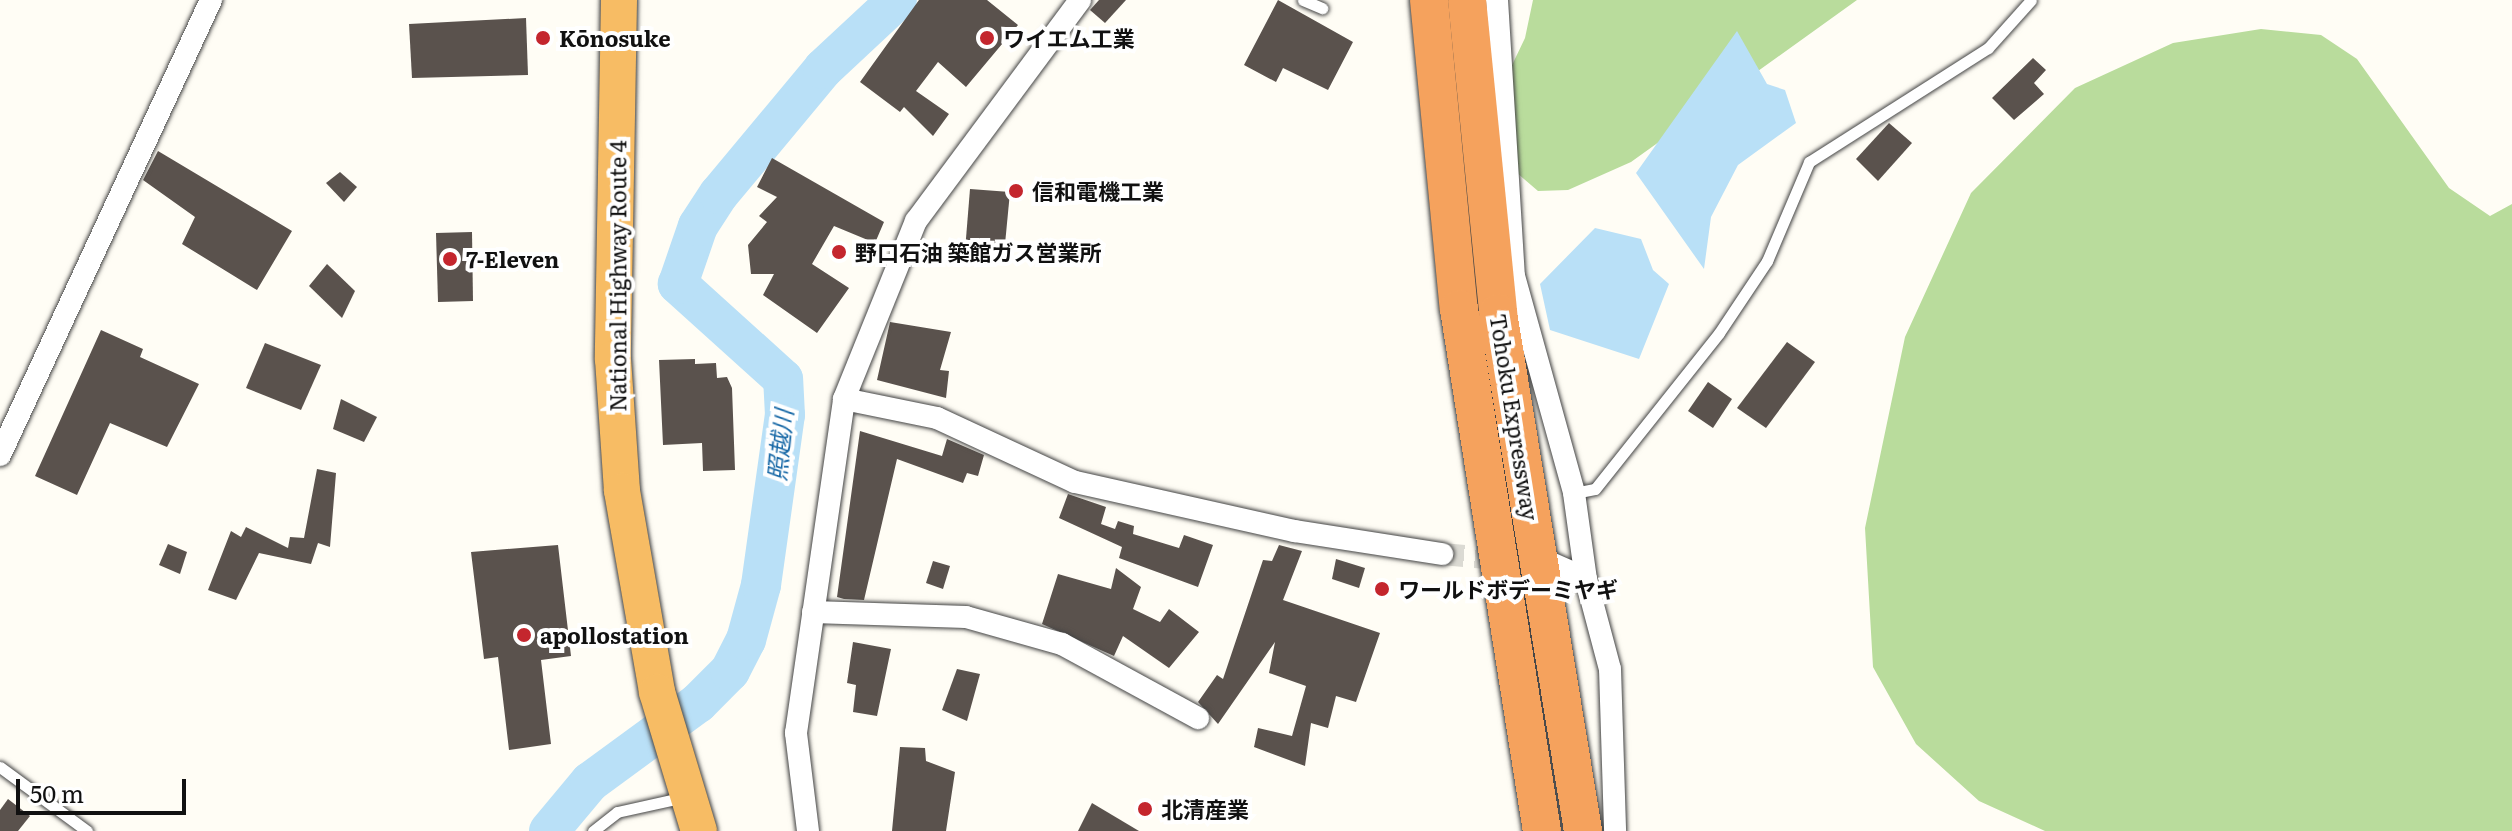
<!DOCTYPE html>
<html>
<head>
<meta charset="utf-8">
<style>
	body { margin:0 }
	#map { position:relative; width:2512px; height:831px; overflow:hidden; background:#fffdf5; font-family:Literata,"Noto Sans JP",serif }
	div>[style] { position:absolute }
	.forest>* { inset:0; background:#b9dc9c }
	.water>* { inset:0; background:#b9e0f7 }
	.river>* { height:40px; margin:-20px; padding:0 20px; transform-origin:20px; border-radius:20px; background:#b9e0f7 }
	.building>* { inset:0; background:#5a524d }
	.minor-tunnel>* { height:22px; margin-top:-11px; transform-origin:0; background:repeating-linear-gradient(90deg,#dbdad3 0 22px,transparent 0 33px) }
	.roads { filter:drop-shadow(0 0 2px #444) drop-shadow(0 0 2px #444) }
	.service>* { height:11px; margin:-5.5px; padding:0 5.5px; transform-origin:5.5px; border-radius:5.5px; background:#fff }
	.minor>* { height:22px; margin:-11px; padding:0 11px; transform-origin:11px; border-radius:11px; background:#fff }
	.trunk>* { height:36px; margin:-18px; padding:0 18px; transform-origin:18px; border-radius:18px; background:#f7bc64 }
	.motorway>* { height:38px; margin:-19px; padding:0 19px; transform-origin:19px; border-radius:19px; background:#f5a25d }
	.dots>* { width:22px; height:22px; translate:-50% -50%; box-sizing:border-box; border:4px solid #fff; border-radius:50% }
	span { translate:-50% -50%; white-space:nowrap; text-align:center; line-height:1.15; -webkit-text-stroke:8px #fff; paint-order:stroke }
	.poi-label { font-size:22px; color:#111; font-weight:700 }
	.left { translate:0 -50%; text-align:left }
	.street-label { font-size:22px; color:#111 }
	.water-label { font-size:24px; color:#1768a6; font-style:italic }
	.scale { position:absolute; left:16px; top:779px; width:170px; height:36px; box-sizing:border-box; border:4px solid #111; border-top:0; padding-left:10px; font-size:24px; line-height:28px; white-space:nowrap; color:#111; -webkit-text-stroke:6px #fff; paint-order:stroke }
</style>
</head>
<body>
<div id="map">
	<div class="forest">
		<i style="clip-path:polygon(1533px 0,1857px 0,1631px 162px,1568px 190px,1538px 191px,1517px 173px,1503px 84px,1525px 38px)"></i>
		<i style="clip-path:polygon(2261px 29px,2321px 35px,2357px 59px,2449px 188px,2490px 216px,2512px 204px,2512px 831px,2045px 831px,1979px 801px,1916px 744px,1873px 667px,1865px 528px,1905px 337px,1971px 193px,2075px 88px,2173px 43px)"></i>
	</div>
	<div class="water">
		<i style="clip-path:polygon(1737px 31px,1767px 84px,1785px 90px,1796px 123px,1738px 165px,1711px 217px,1704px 269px,1636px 173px)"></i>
		<i style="clip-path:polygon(1595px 228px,1641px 239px,1653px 270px,1669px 284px,1639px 359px,1550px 330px,1540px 284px)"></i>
	</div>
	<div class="river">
		<i style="left:549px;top:831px;width:64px;rotate:-50.1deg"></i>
		<i style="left:590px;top:782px;width:134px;rotate:-36.2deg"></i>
		<i style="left:698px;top:703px;width:45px;rotate:-45deg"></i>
		<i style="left:730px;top:671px;width:35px;rotate:-63deg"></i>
		<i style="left:746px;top:640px;width:57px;rotate:-74.7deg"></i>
		<i style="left:761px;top:585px;width:172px;rotate:-82deg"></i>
		<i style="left:785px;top:415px;width:36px;rotate:-93deg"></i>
		<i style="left:783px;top:379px;width:142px;rotate:-137.9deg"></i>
		<i style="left:678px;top:284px;width:61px;rotate:-71deg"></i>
		<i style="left:698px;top:226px;width:38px;rotate:-57deg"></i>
		<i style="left:719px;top:194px;width:163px;rotate:-50.2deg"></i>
		<i style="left:823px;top:69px;width:101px;rotate:-43deg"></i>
	</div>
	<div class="building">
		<i style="clip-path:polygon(919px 0,987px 0,1018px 25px,966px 87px,938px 62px,916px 91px,949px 114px,933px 136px,904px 107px,900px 112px,860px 82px)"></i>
		<i style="clip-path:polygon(1099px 0,1126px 0,1105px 23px,1090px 10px)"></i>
		<i style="clip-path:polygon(1278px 0,1353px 42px,1328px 90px,1283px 68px,1276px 82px,1244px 65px)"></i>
		<i style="clip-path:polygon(526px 18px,528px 75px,412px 78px,409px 24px)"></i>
		<i style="clip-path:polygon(2033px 58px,2046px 70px,2034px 83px,2044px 94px,2014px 120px,1992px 98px)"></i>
		<i style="clip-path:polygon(1889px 123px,1912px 143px,1878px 181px,1856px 159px)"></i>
		<i style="clip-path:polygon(158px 151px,292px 231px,257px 290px,182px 244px,195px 217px,143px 180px)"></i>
		<i style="clip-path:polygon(772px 158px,884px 222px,875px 243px,834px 226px,812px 264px,849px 288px,817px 333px,763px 295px,774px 274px,751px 274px,748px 245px,767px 222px,759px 216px,777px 197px,757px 187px)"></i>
		<i style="clip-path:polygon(340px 172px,357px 187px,344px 202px,326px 183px)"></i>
		<i style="clip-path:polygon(970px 189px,1010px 192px,1003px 265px,964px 263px)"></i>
		<i style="clip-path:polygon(472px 232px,473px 301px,438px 302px,436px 233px)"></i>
		<i style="clip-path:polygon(327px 264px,355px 291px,342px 318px,309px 286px)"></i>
		<i style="clip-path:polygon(890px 322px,951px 332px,940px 370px,949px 371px,946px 398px,877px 380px)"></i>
		<i style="clip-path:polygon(101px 330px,143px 349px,140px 357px,199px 384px,167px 447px,110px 423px,77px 495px,35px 476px)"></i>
		<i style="clip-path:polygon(1787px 342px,1815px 362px,1766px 428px,1737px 408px)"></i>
		<i style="clip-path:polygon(265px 343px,321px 365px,301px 410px,246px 388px)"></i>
		<i style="clip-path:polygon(695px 359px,695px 364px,716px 363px,717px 378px,727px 377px,732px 388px,735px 470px,703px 471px,702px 443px,663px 445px,659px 360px)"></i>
		<i style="clip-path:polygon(1708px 382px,1732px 399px,1713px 428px,1688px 411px)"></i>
		<i style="clip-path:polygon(341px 399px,377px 417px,364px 442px,333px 429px)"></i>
		<i style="clip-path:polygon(860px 431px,942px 456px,947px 439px,984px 455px,978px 476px,967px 473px,963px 483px,897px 459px,864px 600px,844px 599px,837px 597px)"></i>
		<i style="clip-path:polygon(317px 469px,336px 473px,330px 547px,318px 543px,311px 564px,259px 553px,236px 600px,208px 590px,231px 531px,241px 537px,246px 527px,288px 548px,290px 537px,304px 538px)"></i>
		<i style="clip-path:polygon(1068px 494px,1106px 507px,1101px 524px,1115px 529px,1118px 521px,1134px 526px,1133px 534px,1179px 548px,1184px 535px,1213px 545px,1198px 587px,1119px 558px,1122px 547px,1059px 518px)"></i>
		<i style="clip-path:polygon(168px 544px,187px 552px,180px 574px,159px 565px)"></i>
		<i style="clip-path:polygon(558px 545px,571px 656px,541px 660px,551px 744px,509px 750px,498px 657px,484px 659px,471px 552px)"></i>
		<i style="clip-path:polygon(1279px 545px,1302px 551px,1283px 600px,1380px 633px,1356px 702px,1336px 696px,1328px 728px,1311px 723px,1305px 766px,1254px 747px,1258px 728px,1292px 736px,1306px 686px,1269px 673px,1275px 642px,1218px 724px,1198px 702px,1217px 675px,1223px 679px,1263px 560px,1272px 561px)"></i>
		<i style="clip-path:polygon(1336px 559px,1365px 568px,1359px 588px,1332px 579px)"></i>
		<i style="clip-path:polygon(933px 561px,950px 566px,943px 589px,926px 583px)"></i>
		<i style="clip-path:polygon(1116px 568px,1141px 587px,1133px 609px,1160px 622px,1169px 609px,1199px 632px,1169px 668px,1123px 636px,1114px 656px,1042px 624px,1058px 574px,1111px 589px)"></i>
		<i style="clip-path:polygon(853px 642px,891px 649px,877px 716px,853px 712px,856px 685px,847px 683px)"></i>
		<i style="clip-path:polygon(957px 669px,980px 674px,967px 721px,942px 710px)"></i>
		<i style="clip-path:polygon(900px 747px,925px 748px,926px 761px,955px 772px,946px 831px,892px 831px)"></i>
		<i style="clip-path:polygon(8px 799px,30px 816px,18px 831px,0 831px,0 810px)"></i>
		<i style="clip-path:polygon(1092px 803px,1139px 831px,1078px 831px)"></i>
	</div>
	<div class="minor-tunnel">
		<i style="left:1442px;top:554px;width:67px;rotate:5.1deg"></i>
	</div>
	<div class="roads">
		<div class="service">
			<i style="left:1303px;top:0;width:21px;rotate:23deg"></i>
			<i style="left:1574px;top:493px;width:21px;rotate:-11deg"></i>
			<i style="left:1595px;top:489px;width:199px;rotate:-51.5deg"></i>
			<i style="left:1719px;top:333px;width:87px;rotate:-56.3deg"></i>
			<i style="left:1767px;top:261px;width:108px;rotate:-67deg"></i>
			<i style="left:1809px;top:162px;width:212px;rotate:-32.5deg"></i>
			<i style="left:1988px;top:48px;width:64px;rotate:-48.1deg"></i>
			<i style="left:0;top:767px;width:108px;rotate:36.3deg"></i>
			<i style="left:593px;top:831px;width:31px;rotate:-38deg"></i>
			<i style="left:617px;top:812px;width:70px;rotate:-12.4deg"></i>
		</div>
		<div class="minor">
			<i style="left:1497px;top:0;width:277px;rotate:86.5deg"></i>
			<i style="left:1514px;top:276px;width:225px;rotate:74.5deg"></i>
			<i style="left:1574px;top:493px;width:87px;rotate:82.1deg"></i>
			<i style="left:1586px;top:579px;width:93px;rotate:75.1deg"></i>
			<i style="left:1610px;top:669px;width:162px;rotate:88.2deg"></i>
			<i style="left:844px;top:399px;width:95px;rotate:11.5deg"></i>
			<i style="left:937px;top:418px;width:152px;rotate:24.9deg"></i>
			<i style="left:1075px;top:482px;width:225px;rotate:12.6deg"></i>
			<i style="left:1295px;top:531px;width:149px;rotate:8.9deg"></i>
			<i style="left:0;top:455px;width:502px;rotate:-65.12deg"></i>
			<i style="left:1553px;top:564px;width:36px;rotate:24deg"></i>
			<i style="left:813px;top:612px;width:153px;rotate:1.9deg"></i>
			<i style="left:966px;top:617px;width:100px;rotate:15.7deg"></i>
			<i style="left:1062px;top:644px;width:155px;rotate:28.6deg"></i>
			<i style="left:808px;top:831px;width:99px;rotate:-97deg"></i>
			<i style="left:796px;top:733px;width:337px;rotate:-81.8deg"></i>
			<i style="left:844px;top:399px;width:192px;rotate:-68deg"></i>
			<i style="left:916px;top:221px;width:275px;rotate:-53.4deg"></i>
		</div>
		<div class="trunk">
			<i style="left:619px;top:0;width:359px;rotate:91deg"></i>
			<i style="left:613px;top:359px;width:132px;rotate:86.1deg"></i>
			<i style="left:622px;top:491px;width:204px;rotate:80.1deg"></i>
			<i style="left:657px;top:692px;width:145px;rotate:73.2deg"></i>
		</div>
		<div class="motorway">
			<i style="left:1429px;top:0;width:310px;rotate:84.5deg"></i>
			<i style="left:1459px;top:309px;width:529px;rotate:80.97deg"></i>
			<i style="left:1467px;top:0;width:315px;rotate:84.3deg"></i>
			<i style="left:1498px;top:313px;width:525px;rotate:80.68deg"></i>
		</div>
	</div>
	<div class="dots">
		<i style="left:543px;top:38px;background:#c4262e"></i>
		<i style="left:987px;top:38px;background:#c4262e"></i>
		<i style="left:1016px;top:191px;background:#c4262e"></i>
		<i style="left:839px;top:252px;background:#c4262e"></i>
		<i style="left:450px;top:259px;background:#c4262e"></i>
		<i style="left:1382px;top:589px;background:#c4262e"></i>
		<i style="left:524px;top:635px;background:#c4262e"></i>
		<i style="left:1145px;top:809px;background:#c4262e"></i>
	</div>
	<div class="poi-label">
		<span class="left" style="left:559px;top:38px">Kōnosuke</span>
		<span class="left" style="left:1003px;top:38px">ワイエム工業</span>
		<span class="left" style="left:1032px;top:191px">信和電機工業</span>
		<span class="left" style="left:855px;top:252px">野口石油 築館ガス営業所</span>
		<span class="left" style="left:466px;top:259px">7-Eleven</span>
		<span class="left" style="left:1398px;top:589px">ワールドボデーミヤギ</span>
		<span class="left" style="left:540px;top:635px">apollostation</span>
		<span class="left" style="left:1161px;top:809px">北清産業</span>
	</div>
	<div class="street-label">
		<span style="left:617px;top:276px;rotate:-90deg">National Highway Route 4</span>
		<span style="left:1515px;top:417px;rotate:81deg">Tohoku Expressway</span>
	</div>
	<div class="water-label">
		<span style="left:779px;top:445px;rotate:-84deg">照越川</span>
	</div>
	<div class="scale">50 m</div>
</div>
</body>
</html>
